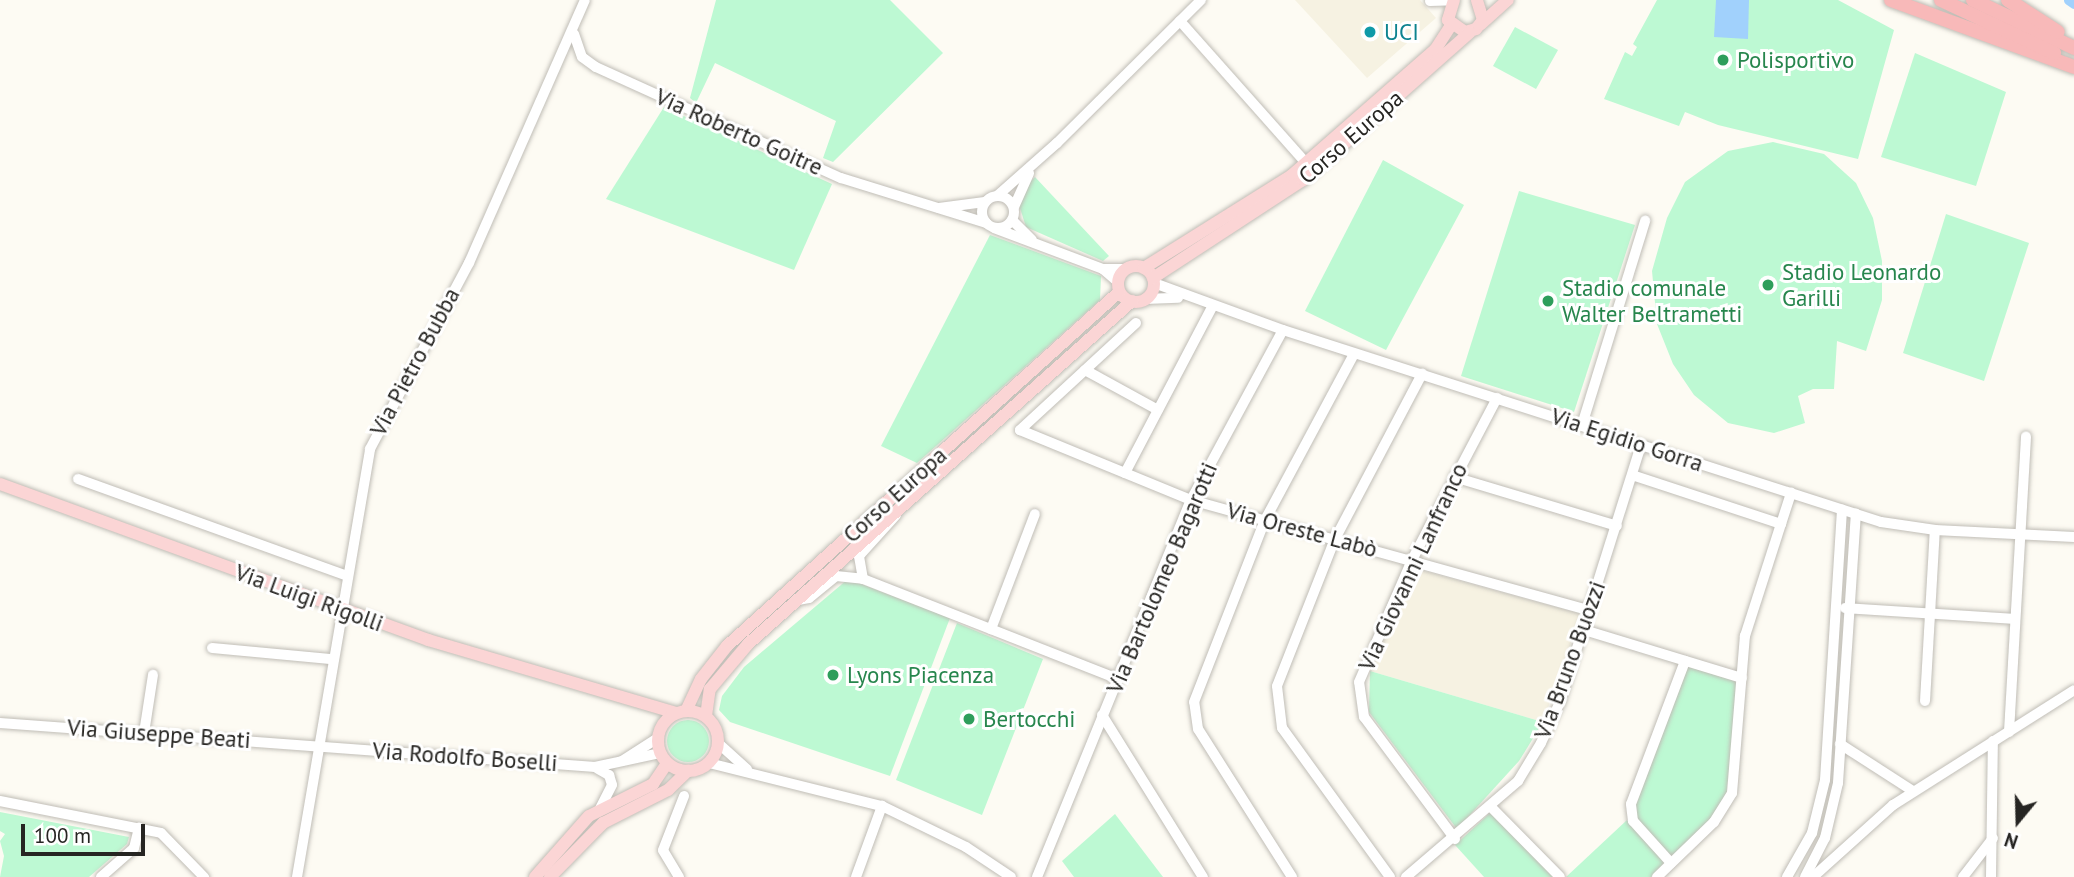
<!DOCTYPE html>
<html>
<head>
<meta charset="utf-8">
<style>
	body { margin:0 }
	#map { position:relative; width:2074px; height:877px; overflow:hidden; background:#fdfbf3; font-family:"PT Sans",sans-serif }
	div>[style] { position:absolute }
	.built>* { inset:0; background:#f6f2e2 }
	.green>* { inset:0; background:#bdf9d3 }
	.round { border-radius:50% }
	.water>* { inset:0; background:#a1d1fc }
	.canal>* { height:9px; margin:-4.5px; padding:0 4.5px; transform-origin:4.5px; border-radius:4.5px; background:#a1d1fc }
	.roads { filter:drop-shadow(0 0 2px #c0bdb6) drop-shadow(0 0 2px #c0bdb6) }
	.minor>* { height:10px; margin:-5px; padding:0 5px; transform-origin:5px; border-radius:5px; background:#fff }
	.minor>.ring { margin:-5px; padding:0; box-sizing:content-box; background:none; border:10px solid #fff; border-radius:50% }
	.major>* { height:12px; margin:-6px; padding:0 6px; transform-origin:6px; border-radius:6px; background:#fbd5d5 }
	.major>.ring { margin:-6px; padding:0; box-sizing:content-box; background:none; border:12px solid #fbd5d5; border-radius:50% }
	.highway>* { height:14px; margin:-7px; padding:0 7px; transform-origin:7px; border-radius:7px; background:#f8b9b9 }
	.dots>* { width:19px; height:19px; translate:-50% -50%; box-sizing:border-box; border:4px solid #fff; border-radius:50% }
	span { translate:-50% -50%; white-space:nowrap; text-align:center; line-height:1.15; -webkit-text-stroke:6px #fff; paint-order:stroke }
	.culture-label { font-size:23px; color:#0d838f }
	.left { translate:0 -50%; text-align:left }
	.leisure-label { font-size:23px; color:#27864d }
	.street-label { font-size:23px; color:#262522 }
	.north { position:absolute; left:1983px; top:786px; width:70px; height:70px; -webkit-text-stroke:5px #fff; paint-order:stroke; rotate:199deg; font-size:19px; font-weight:700; line-height:28px; text-align:center; color:#262522 }
	.north::after { content:''; display:block; margin:auto; width:24px; height:32px; background:#262522; clip-path:polygon(50% 0,100% 100%,50% 72%,0 100%) }
	.scale { position:absolute; left:21px; top:824px; width:124px; height:32px; box-sizing:border-box; border:4px solid #262522; border-top:0; padding-left:9px; font-size:21px; line-height:24px; white-space:nowrap; color:#262522; -webkit-text-stroke:5px #fff; paint-order:stroke }
</style>
</head>
<body>
<div id="map">
	<div class="built">
		<i style="clip-path:polygon(1295px 0,1420px 0,1436px 18px,1367px 78px)"></i>
		<i style="clip-path:polygon(1413px 568px,1581px 614px,1543px 722px,1370px 671px)"></i>
	</div>
	<div class="green">
		<i style="clip-path:polygon(716px 0,890px 0,943px 53px,833px 162px,823px 158px,836px 121px,715px 63px,696px 103px,690px 98px)"></i>
		<i style="clip-path:polygon(1657px 0,1838px 0,1894px 30px,1858px 159px,1718px 125px,1685px 112px,1679px 126px,1604px 99px,1625px 52px,1632px 56px,1637px 47px,1633px 44px)"></i>
		<i style="clip-path:polygon(1515px 27px,1558px 50px,1536px 89px,1493px 66px)"></i>
		<i style="clip-path:polygon(1915px 53px,2006px 92px,1976px 186px,1881px 157px)"></i>
		<i style="clip-path:polygon(664px 107px,832px 184px,794px 270px,606px 199px)"></i>
		<i style="clip-path:polygon(1773px 142px,1824px 154px,1856px 183px,1873px 218px,1882px 261px,1882px 300px,1866px 351px,1837px 341px,1834px 389px,1813px 389px,1798px 396px,1805px 423px,1774px 433px,1728px 423px,1694px 395px,1673px 364px,1657px 324px,1652px 271px,1667px 218px,1685px 182px,1728px 151px)"></i>
		<i style="clip-path:polygon(1383px 160px,1464px 205px,1386px 350px,1305px 311px)"></i>
		<i style="clip-path:polygon(1035px 177px,1109px 256px,1103px 261px,1026px 227px,1019px 205px,1024px 188px)"></i>
		<i style="clip-path:polygon(1519px 191px,1635px 225px,1574px 412px,1461px 376px)"></i>
		<i style="clip-path:polygon(1946px 214px,2029px 243px,1984px 381px,1903px 353px)"></i>
		<i style="clip-path:polygon(990px 235px,1101px 276px,1100px 300px,917px 463px,881px 446px)"></i>
		<i style="clip-path:polygon(848px 579px,950px 618px,890px 776px,730px 722px,719px 710px,722px 696px,744px 667px)"></i>
		<i style="clip-path:polygon(957px 623px,1043px 659px,982px 815px,896px 780px)"></i>
		<i style="clip-path:polygon(1687px 666px,1738px 682px,1727px 791px,1714px 817px,1672px 860px,1635px 819px,1634px 807px)"></i>
		<i style="clip-path:polygon(1370px 671px,1543px 722px,1519px 761px,1457px 829px,1369px 712px)"></i>
		<i class="round" style="left:667px;top:720px;width:42px;height:42px"></i>
		<i style="clip-path:polygon(0 812px,129px 837px,127px 844px,89px 877px,0 877px,4px 856px,0 841px,5px 834px,0 831px)"></i>
		<i style="clip-path:polygon(1490px 813px,1553px 877px,1484px 877px,1455px 845px)"></i>
		<i style="clip-path:polygon(1115px 814px,1163px 877px,1074px 877px,1062px 861px)"></i>
		<i style="clip-path:polygon(1627px 820px,1666px 862px,1651px 877px,1566px 877px)"></i>
	</div>
	<div class="water">
		<i style="clip-path:polygon(1716px 0,1749px 0,1748px 39px,1714px 37px)"></i>
	</div>
	<div class="canal">
		<i style="left:2068px;top:0;width:7px;rotate:34deg"></i>
	</div>
	<div class="roads">
		<div class="minor">
			<i style="left:1430px;top:1px;width:24px;rotate:-2deg"></i>
			<i style="left:1180px;top:21px;width:190px;rotate:48.4deg"></i>
			<i style="left:574px;top:34px;width:24px;rotate:71deg"></i>
			<i style="left:582px;top:57px;width:17px;rotate:36deg"></i>
			<i style="left:596px;top:67px;width:269px;rotate:24.4deg"></i>
			<i style="left:841px;top:178px;width:152px;rotate:17.2deg"></i>
			<i class="ring" style="left:982px;top:196px;width:22px;height:22px"></i>
			<i style="left:997px;top:196px;width:80px;rotate:-41.5deg"></i>
			<i style="left:1057px;top:143px;width:203px;rotate:-44.8deg"></i>
			<i style="left:1014px;top:207px;width:37px;rotate:-66deg"></i>
			<i style="left:939px;top:208px;width:46px;rotate:-7.4deg"></i>
			<i style="left:1012px;top:220px;width:28px;rotate:45deg"></i>
			<i style="left:994px;top:228px;width:116px;rotate:20.6deg"></i>
			<i style="left:1118px;top:282px;width:20px;rotate:-139deg"></i>
			<i style="left:1103px;top:269px;width:22px"></i>
			<i style="left:1154px;top:283px;width:137px;rotate:20deg"></i>
			<i style="left:1283px;top:330px;width:628px;rotate:17.8deg"></i>
			<i style="left:1881px;top:522px;width:55px;rotate:8.4deg"></i>
			<i style="left:1935px;top:530px;width:139px;rotate:2.9deg"></i>
			<i style="left:1145px;top:299px;width:33px;rotate:-2deg"></i>
			<i style="left:1136px;top:323px;width:158px;rotate:137.3deg"></i>
			<i style="left:1020px;top:430px;width:185px;rotate:22.3deg"></i>
			<i style="left:1191px;top:500px;width:414px;rotate:15.5deg"></i>
			<i style="left:1085px;top:370px;width:83px;rotate:28.7deg"></i>
			<i style="left:1582px;top:425px;width:214px;rotate:-72.8deg"></i>
			<i style="left:1125px;top:473px;width:187px;rotate:-62.3deg"></i>
			<i style="left:1632px;top:475px;width:157px;rotate:18.2deg"></i>
			<i style="left:1781px;top:524px;width:33px;rotate:-72deg"></i>
			<i style="left:1454px;top:477px;width:170px;rotate:16.7deg"></i>
			<i style="left:78px;top:479px;width:284px;rotate:19.8deg"></i>
			<i style="left:863px;top:579px;width:23px;rotate:-100deg"></i>
			<i style="left:859px;top:556px;width:55px;rotate:-47.9deg"></i>
			<i style="left:798px;top:600px;width:11px;rotate:-10deg"></i>
			<i style="left:809px;top:598px;width:35px;rotate:-39deg"></i>
			<i style="left:836px;top:576px;width:27px;rotate:6deg"></i>
			<i style="left:863px;top:579px;width:274px;rotate:21.4deg"></i>
			<i style="left:1845px;top:608px;width:170px;rotate:3.7deg"></i>
			<i style="left:991px;top:629px;width:123px;rotate:-69.1deg"></i>
			<i style="left:1584px;top:630px;width:165px;rotate:16.9deg"></i>
			<i style="left:212px;top:648px;width:119px;rotate:5.3deg"></i>
			<i style="left:1925px;top:701px;width:171px;rotate:-86.7deg"></i>
			<i style="left:1102px;top:715px;width:191px;rotate:58.1deg"></i>
			<i style="left:0;top:723px;width:597px;rotate:4.23deg"></i>
			<i style="left:595px;top:767px;width:66px;rotate:-12.2deg"></i>
			<i style="left:2009px;top:732px;width:296px;rotate:-86.7deg"></i>
			<i style="left:144px;top:733px;width:59px;rotate:-81.2deg"></i>
			<i style="left:718px;top:743px;width:39px;rotate:42deg"></i>
			<i style="left:1840px;top:744px;width:87px;rotate:32.8deg"></i>
			<i style="left:622px;top:761px;width:43px;rotate:-32.6deg"></i>
			<i style="left:709px;top:763px;width:178px;rotate:14deg"></i>
			<i style="left:882px;top:806px;width:93px;rotate:26deg"></i>
			<i style="left:966px;top:847px;width:54px;rotate:33.7deg"></i>
			<i style="left:598px;top:769px;width:13px;rotate:29deg"></i>
			<i style="left:609px;top:775px;width:10px;rotate:73deg"></i>
			<i style="left:612px;top:785px;width:27px;rotate:117deg"></i>
			<i style="left:0;top:801px;width:164px;rotate:11.2deg"></i>
			<i style="left:161px;top:833px;width:62px;rotate:45.7deg"></i>
			<i style="left:1491px;top:807px;width:98px;rotate:45.4deg"></i>
			<i style="left:1455px;top:839px;width:152px;rotate:-126.7deg"></i>
			<i style="left:1364px;top:717px;width:35px;rotate:-98deg"></i>
			<i style="left:1359px;top:682px;width:133px;rotate:-66.5deg"></i>
			<i style="left:1412px;top:560px;width:183px;rotate:-62.3deg"></i>
			<i style="left:1671px;top:863px;width:57px;rotate:-132.1deg"></i>
			<i style="left:1633px;top:821px;width:17px;rotate:-97deg"></i>
			<i style="left:1631px;top:804px;width:153px;rotate:-69.3deg"></i>
			<i style="left:101px;top:877px;width:44px;rotate:-41.3deg"></i>
			<i style="left:134px;top:848px;width:21px;rotate:-76deg"></i>
			<i style="left:297px;top:877px;width:434px;rotate:-80.3deg"></i>
			<i style="left:370px;top:449px;width:211px;rotate:-62deg"></i>
			<i style="left:469px;top:263px;width:287px;rotate:-66.2deg"></i>
			<i style="left:679px;top:877px;width:31px;rotate:-121deg"></i>
			<i style="left:663px;top:850px;width:58px;rotate:-68.7deg"></i>
			<i style="left:856px;top:877px;width:76px;rotate:-69.9deg"></i>
			<i style="left:1037px;top:877px;width:407px;rotate:-67.8deg"></i>
			<i style="left:1191px;top:500px;width:193px;rotate:-61.6deg"></i>
			<i style="left:1292px;top:877px;width:175px;rotate:-122.4deg"></i>
			<i style="left:1198px;top:729px;width:27px;rotate:-98deg"></i>
			<i style="left:1194px;top:702px;width:195px;rotate:-68.7deg"></i>
			<i style="left:1265px;top:520px;width:188px;rotate:-61.8deg"></i>
			<i style="left:1390px;top:877px;width:184px;rotate:-125.9deg"></i>
			<i style="left:1282px;top:728px;width:42px;rotate:-96.8deg"></i>
			<i style="left:1277px;top:686px;width:158px;rotate:-68.5deg"></i>
			<i style="left:1335px;top:539px;width:187px;rotate:-62.2deg"></i>
			<i style="left:1406px;top:877px;width:148px;rotate:-40.6deg"></i>
			<i style="left:1518px;top:781px;width:44px;rotate:-58.8deg"></i>
			<i style="left:1541px;top:743px;width:45px;rotate:-65.1deg"></i>
			<i style="left:1560px;top:702px;width:269px;rotate:-72.5deg"></i>
			<i style="left:1657px;top:877px;width:79px;rotate:-44deg"></i>
			<i style="left:1714px;top:822px;width:34px;rotate:-58deg"></i>
			<i style="left:1732px;top:793px;width:158px;rotate:-85.3deg"></i>
			<i style="left:1745px;top:636px;width:118px;rotate:-72.2deg"></i>
			<i style="left:1787px;top:877px;width:51px;rotate:-60.4deg"></i>
			<i style="left:1812px;top:833px;width:55px;rotate:-76.2deg"></i>
			<i style="left:1825px;top:780px;width:271px;rotate:-86.4deg"></i>
			<i style="left:1805px;top:877px;width:44px;rotate:-62.9deg"></i>
			<i style="left:1825px;top:838px;width:57px;rotate:-76.7deg"></i>
			<i style="left:1838px;top:783px;width:270px;rotate:-86.2deg"></i>
			<i style="left:1813px;top:877px;width:108px;rotate:-42deg"></i>
			<i style="left:1893px;top:805px;width:214px;rotate:-32.4deg"></i>
			<i style="left:1963px;top:877px;width:49px;rotate:-52.4deg"></i>
			<i style="left:1991px;top:877px;width:136px;rotate:-89.2deg"></i>
		</div>
		<div class="major">
			<i style="left:1454px;top:0;width:21px;rotate:107deg"></i>
			<i style="left:1448px;top:20px;width:21px;rotate:35deg"></i>
			<i style="left:1465px;top:32px;width:11px;rotate:-15deg"></i>
			<i style="left:1476px;top:29px;width:11px;rotate:-52deg"></i>
			<i style="left:1483px;top:20px;width:21px;rotate:-107deg"></i>
			<i style="left:1481px;top:24px;width:36px;rotate:-42deg"></i>
			<i class="ring" style="left:1118px;top:266px;width:24px;height:24px"></i>
			<i style="left:1144px;top:268px;width:175px;rotate:-32.1deg"></i>
			<i style="left:1292px;top:175px;width:190px;rotate:-41.2deg"></i>
			<i style="left:1435px;top:50px;width:30px;rotate:-57deg"></i>
			<i style="left:1153px;top:278px;width:179px;rotate:-33.2deg"></i>
			<i style="left:1303px;top:180px;width:223px;rotate:-41.5deg"></i>
			<i style="left:0;top:484px;width:456px;rotate:20deg"></i>
			<i style="left:428px;top:640px;width:259px;rotate:16.4deg"></i>
			<i class="ring" style="left:658px;top:711px;width:48px;height:48px"></i>
			<i style="left:686px;top:711px;width:35px;rotate:-65deg"></i>
			<i style="left:701px;top:679px;width:42px;rotate:-51.8deg"></i>
			<i style="left:727px;top:646px;width:528px;rotate:-42.08deg"></i>
			<i style="left:706px;top:716px;width:27px;rotate:-82deg"></i>
			<i style="left:710px;top:689px;width:59px;rotate:-49.8deg"></i>
			<i style="left:748px;top:644px;width:515px;rotate:-41.77deg"></i>
			<i style="left:535px;top:877px;width:81px;rotate:-48.5deg"></i>
			<i style="left:589px;top:816px;width:72px;rotate:-26.6deg"></i>
			<i style="left:653px;top:784px;width:25px;rotate:-56deg"></i>
			<i style="left:550px;top:877px;width:76px;rotate:-45.5deg"></i>
			<i style="left:603px;top:823px;width:73px;rotate:-26.9deg"></i>
			<i style="left:668px;top:790px;width:28px;rotate:-44deg"></i>
		</div>
		<div class="highway">
			<i style="left:1891px;top:0;width:195px;rotate:20.1deg"></i>
			<i style="left:1941px;top:0;width:125px;rotate:25.1deg"></i>
			<i style="left:1973px;top:0;width:112px;rotate:25.4deg"></i>
			<i style="left:2008px;top:0;width:59px;rotate:32.6deg"></i>
		</div>
	</div>
	<div class="dots">
		<i style="left:1370px;top:32px;background:#0f9aa8"></i>
		<i style="left:1723px;top:60px;background:#2e9e5b"></i>
		<i style="left:1768px;top:285px;background:#2e9e5b"></i>
		<i style="left:1548px;top:301px;background:#2e9e5b"></i>
		<i style="left:833px;top:675px;background:#2e9e5b"></i>
		<i style="left:969px;top:719px;background:#2e9e5b"></i>
	</div>
	<div class="culture-label">
		<span class="left" style="left:1384px;top:32px">UCI</span>
	</div>
	<div class="leisure-label">
		<span class="left" style="left:1737px;top:60px">Polisportivo</span>
		<span class="left" style="left:1782px;top:285px">Stadio Leonardo<br>Garilli</span>
		<span class="left" style="left:1562px;top:301px">Stadio comunale<br>Walter Beltrametti</span>
		<span class="left" style="left:847px;top:675px">Lyons Piacenza</span>
		<span class="left" style="left:983px;top:719px">Bertocchi</span>
	</div>
	<div class="street-label">
		<span style="left:739px;top:132px;rotate:24deg">Via Roberto Goitre</span>
		<span style="left:1351px;top:137px;rotate:-41deg">Corso Europa</span>
		<span style="left:415px;top:362px;rotate:-62deg">Via Pietro Bubba</span>
		<span style="left:1627px;top:440px;rotate:18deg">Via Egidio Gorra</span>
		<span style="left:895px;top:495px;rotate:-42deg">Corso Europa</span>
		<span style="left:1302px;top:530px;rotate:15deg">Via Oreste Labò</span>
		<span style="left:1413px;top:567px;rotate:-65deg">Via Giovanni Lanfranco</span>
		<span style="left:1162px;top:578px;rotate:-67deg">Via Bartolomeo Bagarotti</span>
		<span style="left:309px;top:598px;rotate:20deg">Via Luigi Rigolli</span>
		<span style="left:1570px;top:660px;rotate:-70deg">Via Bruno Buozzi</span>
		<span style="left:159px;top:734px;rotate:4deg">Via Giuseppe Beati</span>
		<span style="left:465px;top:757px;rotate:4deg">Via Rodolfo Boselli</span>
	</div>
	<div class="north">N</div>
	<div class="scale">100 m</div>
</div>
</body>
</html>
